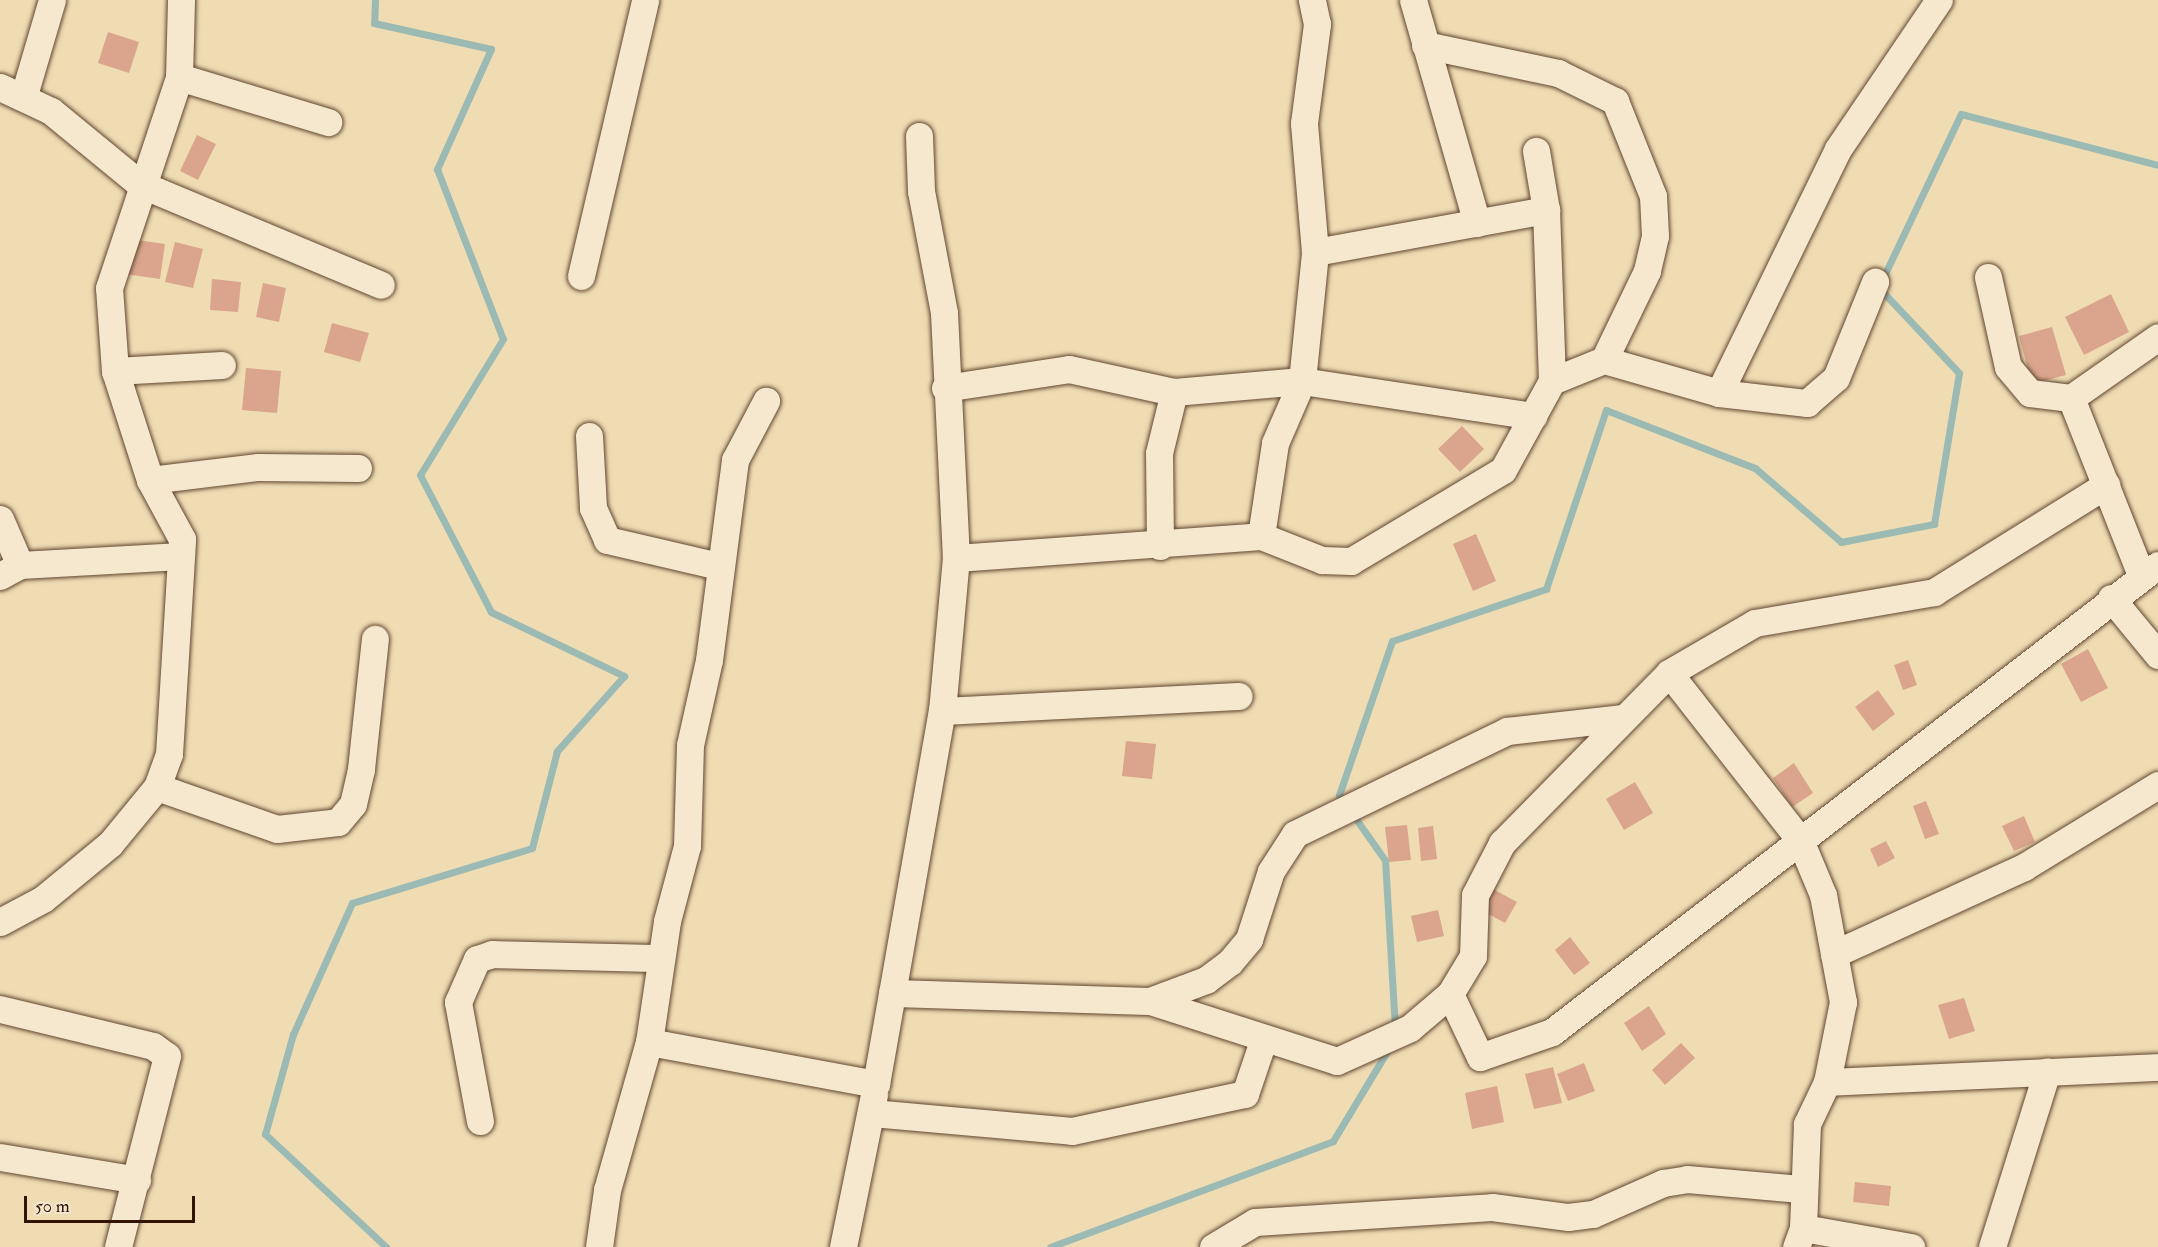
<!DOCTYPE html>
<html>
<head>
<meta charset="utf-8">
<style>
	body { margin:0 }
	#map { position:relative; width:2158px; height:1247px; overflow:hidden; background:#efdcb3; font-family:"IM FELL Double Pica",serif }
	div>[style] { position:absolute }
	.stream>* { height:7px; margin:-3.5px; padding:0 3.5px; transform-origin:3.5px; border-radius:3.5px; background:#9cbab4 }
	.building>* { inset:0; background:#daa58c }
	.roads { filter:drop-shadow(0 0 2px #614630) drop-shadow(0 0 2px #614630) }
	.minor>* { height:27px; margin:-13.5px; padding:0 13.5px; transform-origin:13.5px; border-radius:13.5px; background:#f5e8ce }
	span { translate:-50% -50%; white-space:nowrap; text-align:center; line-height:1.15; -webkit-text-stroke:4.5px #f5e8ce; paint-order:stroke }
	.scale { position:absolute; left:24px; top:1196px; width:171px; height:27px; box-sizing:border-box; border:3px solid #321404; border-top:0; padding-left:8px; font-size:18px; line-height:21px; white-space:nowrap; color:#321404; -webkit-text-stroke:4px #f5e8ce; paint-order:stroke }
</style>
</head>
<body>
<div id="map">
	<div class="stream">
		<i style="left:375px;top:0;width:23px;rotate:92deg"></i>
		<i style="left:374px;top:23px;width:120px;rotate:12.5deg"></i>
		<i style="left:491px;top:49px;width:132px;rotate:114.2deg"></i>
		<i style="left:437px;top:169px;width:182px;rotate:68.8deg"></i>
		<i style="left:503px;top:339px;width:159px;rotate:121.4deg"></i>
		<i style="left:420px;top:475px;width:154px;rotate:62.6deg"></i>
		<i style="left:491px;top:612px;width:148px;rotate:25.7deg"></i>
		<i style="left:624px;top:676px;width:101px;rotate:131.8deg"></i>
		<i style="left:557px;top:751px;width:100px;rotate:104.5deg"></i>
		<i style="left:532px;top:848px;width:188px;rotate:163deg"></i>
		<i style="left:352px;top:903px;width:144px;rotate:114.2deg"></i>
		<i style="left:293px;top:1034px;width:104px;rotate:105.6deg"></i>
		<i style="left:265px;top:1134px;width:166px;rotate:43deg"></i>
		<i style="left:1882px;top:280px;width:184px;rotate:-64.6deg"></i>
		<i style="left:1961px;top:114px;width:203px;rotate:14.5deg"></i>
		<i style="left:1345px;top:803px;width:10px;rotate:-127deg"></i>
		<i style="left:1339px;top:795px;width:163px;rotate:-71deg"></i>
		<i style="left:1392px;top:641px;width:163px;rotate:-18.7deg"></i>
		<i style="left:1546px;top:589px;width:189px;rotate:-71.5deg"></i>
		<i style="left:1606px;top:410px;width:160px;rotate:21.3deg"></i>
		<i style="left:1755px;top:468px;width:113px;rotate:40.7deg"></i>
		<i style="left:1841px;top:542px;width:95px;rotate:-11deg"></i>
		<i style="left:1934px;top:524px;width:153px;rotate:-80.6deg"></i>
		<i style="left:1959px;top:373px;width:115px;rotate:-133.2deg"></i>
		<i style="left:1351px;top:812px;width:59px;rotate:54.7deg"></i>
		<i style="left:1385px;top:860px;width:167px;rotate:86.6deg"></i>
		<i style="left:1050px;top:1247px;width:302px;rotate:-20.5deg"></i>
		<i style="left:1333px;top:1141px;width:109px;rotate:-58.9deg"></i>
	</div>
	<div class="building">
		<i style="clip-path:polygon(108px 32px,139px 42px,129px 73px,98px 63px)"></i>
		<i style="clip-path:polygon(197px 135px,216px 144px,198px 180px,180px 171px)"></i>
		<i style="clip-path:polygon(130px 239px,165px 244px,160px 279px,125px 274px)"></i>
		<i style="clip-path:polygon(175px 242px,203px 249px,193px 288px,165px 282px)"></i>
		<i style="clip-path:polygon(212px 279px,241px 282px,238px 312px,210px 310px)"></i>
		<i style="clip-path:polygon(263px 283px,286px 288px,279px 322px,256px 317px)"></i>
		<i style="clip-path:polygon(2111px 294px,2129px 332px,2084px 355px,2065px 317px)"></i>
		<i style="clip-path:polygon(332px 323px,369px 333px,360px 362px,324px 352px)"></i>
		<i style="clip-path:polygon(2052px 327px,2066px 375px,2032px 384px,2019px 336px)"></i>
		<i style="clip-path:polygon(246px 368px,281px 371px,277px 413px,242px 410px)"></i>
		<i style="clip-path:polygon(1462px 426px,1484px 449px,1460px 472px,1438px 449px)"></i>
		<i style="clip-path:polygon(1476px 534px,1496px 581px,1473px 591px,1453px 544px)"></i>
		<i style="clip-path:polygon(2088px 649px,2108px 688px,2081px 702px,2061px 664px)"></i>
		<i style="clip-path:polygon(1908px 660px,1917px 685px,1903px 690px,1894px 665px)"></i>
		<i style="clip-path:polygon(1878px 690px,1895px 714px,1873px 731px,1855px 707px)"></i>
		<i style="clip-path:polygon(1126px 741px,1156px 744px,1152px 779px,1122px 776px)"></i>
		<i style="clip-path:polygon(1794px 763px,1813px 793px,1792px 807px,1773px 778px)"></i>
		<i style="clip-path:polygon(1635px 782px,1653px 813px,1624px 830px,1606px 799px)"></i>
		<i style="clip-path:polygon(1926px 801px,1939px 834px,1925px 839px,1913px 806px)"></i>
		<i style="clip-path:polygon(2024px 816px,2035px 842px,2014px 851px,2002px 826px)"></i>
		<i style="clip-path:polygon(1407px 825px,1411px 860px,1389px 862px,1385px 827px)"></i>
		<i style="clip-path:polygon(1433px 826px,1437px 859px,1421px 861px,1418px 828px)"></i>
		<i style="clip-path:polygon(1886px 841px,1895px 858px,1878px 867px,1870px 849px)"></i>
		<i style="clip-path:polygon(1491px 888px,1517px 902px,1505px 923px,1479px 909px)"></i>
		<i style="clip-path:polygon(1438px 910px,1444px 936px,1417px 942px,1411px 916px)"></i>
		<i style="clip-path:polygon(1570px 937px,1590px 963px,1574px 975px,1555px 950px)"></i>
		<i style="clip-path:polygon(1964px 998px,1975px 1031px,1949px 1039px,1938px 1005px)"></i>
		<i style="clip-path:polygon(1649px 1006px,1666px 1034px,1642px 1051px,1624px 1023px)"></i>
		<i style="clip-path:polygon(1681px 1043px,1695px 1058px,1665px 1085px,1652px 1070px)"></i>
		<i style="clip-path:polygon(1584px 1063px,1595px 1091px,1568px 1101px,1557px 1074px)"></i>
		<i style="clip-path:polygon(1553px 1067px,1562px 1103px,1534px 1109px,1525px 1074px)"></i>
		<i style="clip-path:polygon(1497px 1086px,1504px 1122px,1472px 1129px,1465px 1093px)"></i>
		<i style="clip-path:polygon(1855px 1182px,1891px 1186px,1889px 1206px,1853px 1202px)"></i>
	</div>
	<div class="roads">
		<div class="minor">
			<i style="left:1413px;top:0;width:232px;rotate:74deg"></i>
			<i style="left:1425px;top:45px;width:136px;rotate:11.9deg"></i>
			<i style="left:1558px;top:73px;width:64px;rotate:26.2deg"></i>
			<i style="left:1615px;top:101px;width:102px;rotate:68.2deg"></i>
			<i style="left:1653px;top:196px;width:40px;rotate:87.1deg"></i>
			<i style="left:1655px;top:236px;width:36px;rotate:103deg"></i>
			<i style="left:1647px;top:271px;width:99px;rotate:115.8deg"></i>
			<i style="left:179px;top:77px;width:156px;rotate:16.8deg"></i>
			<i style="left:0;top:87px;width:56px;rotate:25.2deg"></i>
			<i style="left:51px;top:111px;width:115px;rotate:39.4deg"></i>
			<i style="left:140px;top:184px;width:261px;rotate:22.7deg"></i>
			<i style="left:24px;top:95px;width:99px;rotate:-73.6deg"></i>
			<i style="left:919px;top:136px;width:55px;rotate:87.9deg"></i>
			<i style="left:921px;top:191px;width:124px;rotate:79.3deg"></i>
			<i style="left:944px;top:313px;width:245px;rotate:87.2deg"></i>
			<i style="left:1315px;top:252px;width:235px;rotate:-10.3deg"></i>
			<i style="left:581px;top:276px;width:283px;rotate:-76.9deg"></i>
			<i style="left:1988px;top:277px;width:92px;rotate:77.5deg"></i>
			<i style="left:2008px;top:367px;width:34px;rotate:50deg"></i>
			<i style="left:2030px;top:393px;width:41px;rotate:7deg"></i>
			<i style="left:2071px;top:398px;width:106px;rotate:-35deg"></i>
			<i style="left:115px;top:371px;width:107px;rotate:-3.2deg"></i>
			<i style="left:1552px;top:381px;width:56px;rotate:-22deg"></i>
			<i style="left:1604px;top:360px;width:120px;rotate:16deg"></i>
			<i style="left:1719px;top:393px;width:89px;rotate:6.5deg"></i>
			<i style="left:1807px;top:403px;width:38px;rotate:-41deg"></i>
			<i style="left:1836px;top:378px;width:104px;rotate:-67.9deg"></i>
			<i style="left:945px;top:388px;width:125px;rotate:-8.7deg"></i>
			<i style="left:1069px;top:369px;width:107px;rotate:12.4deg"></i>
			<i style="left:1174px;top:392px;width:128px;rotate:-4.9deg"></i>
			<i style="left:1302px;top:381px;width:234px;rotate:8.6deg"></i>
			<i style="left:1719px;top:393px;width:271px;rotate:-64deg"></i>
			<i style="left:1838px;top:149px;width:180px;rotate:-55.9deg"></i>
			<i style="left:2071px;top:398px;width:190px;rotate:68.4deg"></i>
			<i style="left:589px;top:436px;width:72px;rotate:86.8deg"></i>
			<i style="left:593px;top:508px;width:35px;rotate:66deg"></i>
			<i style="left:607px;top:540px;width:115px;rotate:13.1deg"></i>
			<i style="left:150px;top:480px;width:109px;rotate:-6.9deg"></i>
			<i style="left:258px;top:467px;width:100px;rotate:0.6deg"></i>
			<i style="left:0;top:519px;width:50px;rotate:66.5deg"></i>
			<i style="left:1261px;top:536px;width:66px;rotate:21.5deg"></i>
			<i style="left:1322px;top:560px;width:29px;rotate:2deg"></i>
			<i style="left:1351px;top:561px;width:177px;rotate:-30.9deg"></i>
			<i style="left:1503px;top:470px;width:102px;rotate:-61.2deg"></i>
			<i style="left:1552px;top:381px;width:171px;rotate:-92deg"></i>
			<i style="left:1546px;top:210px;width:60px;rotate:-99.6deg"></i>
			<i style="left:1160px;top:546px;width:93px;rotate:-90.6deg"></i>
			<i style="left:1159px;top:453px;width:63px;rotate:-76.2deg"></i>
			<i style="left:0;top:576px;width:23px;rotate:-29deg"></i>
			<i style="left:20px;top:565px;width:161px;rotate:-3.2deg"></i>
			<i style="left:2111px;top:598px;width:74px;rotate:50.5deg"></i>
			<i style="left:1669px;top:673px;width:212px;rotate:51.9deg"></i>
			<i style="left:1800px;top:840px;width:60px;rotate:67.3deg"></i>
			<i style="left:1823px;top:895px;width:109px;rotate:79.4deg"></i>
			<i style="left:1843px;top:1002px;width:82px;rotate:101.3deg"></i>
			<i style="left:1827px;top:1082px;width:47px;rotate:115.5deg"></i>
			<i style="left:1807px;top:1124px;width:104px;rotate:92.2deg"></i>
			<i style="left:1803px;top:1228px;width:20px;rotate:110deg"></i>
			<i style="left:942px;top:711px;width:297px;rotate:-2.9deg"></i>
			<i style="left:157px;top:787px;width:127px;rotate:19.3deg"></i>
			<i style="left:277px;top:829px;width:61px;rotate:-6.5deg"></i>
			<i style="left:338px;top:822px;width:23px;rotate:-50deg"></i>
			<i style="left:353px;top:804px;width:36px;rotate:-77deg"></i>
			<i style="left:361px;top:769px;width:131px;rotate:-83.9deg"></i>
			<i style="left:0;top:922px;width:49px;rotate:-28.1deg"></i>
			<i style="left:43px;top:899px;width:87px;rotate:-39.4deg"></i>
			<i style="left:110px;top:844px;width:74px;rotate:-50.5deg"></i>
			<i style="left:157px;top:787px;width:35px;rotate:-70deg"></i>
			<i style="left:169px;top:754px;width:215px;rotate:-86.5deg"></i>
			<i style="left:182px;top:539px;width:67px;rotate:-118.5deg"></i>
			<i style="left:150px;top:480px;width:114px;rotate:-107.8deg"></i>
			<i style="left:115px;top:371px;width:83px;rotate:-94.1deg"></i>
			<i style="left:109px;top:288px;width:222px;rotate:-71.6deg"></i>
			<i style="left:179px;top:77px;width:77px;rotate:-88.5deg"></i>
			<i style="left:1834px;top:954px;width:209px;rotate:-24.6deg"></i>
			<i style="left:2024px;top:867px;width:157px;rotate:-31.5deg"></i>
			<i style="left:892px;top:993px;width:258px;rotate:1.8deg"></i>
			<i style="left:1150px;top:1001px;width:196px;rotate:17.8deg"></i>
			<i style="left:1337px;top:1061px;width:80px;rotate:-24.3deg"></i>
			<i style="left:1410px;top:1028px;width:52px;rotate:-40.4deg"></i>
			<i style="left:1450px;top:994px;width:44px;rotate:-58.8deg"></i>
			<i style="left:1473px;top:956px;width:61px;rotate:-88.1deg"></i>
			<i style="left:1475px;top:895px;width:59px;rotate:-62.6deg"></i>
			<i style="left:1502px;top:843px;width:238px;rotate:-45.5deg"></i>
			<i style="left:1669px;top:673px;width:99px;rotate:-30.2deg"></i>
			<i style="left:1755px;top:623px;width:182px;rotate:-9.8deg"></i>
			<i style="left:1934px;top:592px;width:203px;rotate:-31.9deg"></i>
			<i style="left:1450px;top:994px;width:70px;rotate:64.5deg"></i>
			<i style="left:1480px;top:1057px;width:76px;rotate:-19.1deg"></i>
			<i style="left:1552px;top:1032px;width:765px;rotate:-37.62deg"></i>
			<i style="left:1150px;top:1001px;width:60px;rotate:-20.6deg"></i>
			<i style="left:1206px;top:980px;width:30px;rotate:-37deg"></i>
			<i style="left:1230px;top:962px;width:30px;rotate:-50deg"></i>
			<i style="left:1249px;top:939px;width:71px;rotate:-72.1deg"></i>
			<i style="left:1271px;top:871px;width:44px;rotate:-57deg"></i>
			<i style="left:1295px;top:834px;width:236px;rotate:-25.9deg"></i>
			<i style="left:1507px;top:731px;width:117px;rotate:-6.4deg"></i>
			<i style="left:0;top:1009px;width:157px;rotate:13.6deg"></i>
			<i style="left:153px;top:1046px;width:17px;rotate:36deg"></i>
			<i style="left:167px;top:1056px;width:197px;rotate:104.4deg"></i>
			<i style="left:649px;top:1042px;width:231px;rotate:10.5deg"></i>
			<i style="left:876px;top:1084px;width:379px;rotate:-80deg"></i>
			<i style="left:942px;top:711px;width:154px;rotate:-84.8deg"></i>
			<i style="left:956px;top:558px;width:306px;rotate:-4.1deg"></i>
			<i style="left:1261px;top:536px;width:94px;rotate:-81.4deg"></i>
			<i style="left:1275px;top:443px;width:68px;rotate:-66.5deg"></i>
			<i style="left:1302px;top:381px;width:130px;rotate:-84.2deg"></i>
			<i style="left:1315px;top:252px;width:129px;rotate:-94.9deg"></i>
			<i style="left:1304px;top:123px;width:100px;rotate:-82.5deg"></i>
			<i style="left:1317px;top:24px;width:25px;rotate:-102deg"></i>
			<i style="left:1827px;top:1082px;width:331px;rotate:-2.6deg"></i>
			<i style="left:872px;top:1113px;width:201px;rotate:5.1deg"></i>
			<i style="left:1072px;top:1131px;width:177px;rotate:-12.1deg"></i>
			<i style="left:1245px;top:1094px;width:59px;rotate:-71.3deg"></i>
			<i style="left:480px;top:1121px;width:121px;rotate:-100.5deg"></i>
			<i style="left:458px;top:1002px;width:47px;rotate:-66.2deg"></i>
			<i style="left:477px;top:959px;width:16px;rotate:-18deg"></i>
			<i style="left:492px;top:954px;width:169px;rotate:1.4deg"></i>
			<i style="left:0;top:1157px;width:139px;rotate:9.5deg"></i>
			<i style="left:1803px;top:1228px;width:110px;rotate:10deg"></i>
			<i style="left:599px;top:1247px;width:58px;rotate:-82deg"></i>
			<i style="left:607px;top:1190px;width:154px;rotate:-74.2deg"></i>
			<i style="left:649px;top:1042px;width:122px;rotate:-81.5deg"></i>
			<i style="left:667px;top:921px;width:78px;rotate:-75.1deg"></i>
			<i style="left:687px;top:846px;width:101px;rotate:-88.3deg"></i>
			<i style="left:690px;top:745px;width:87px;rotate:-77.4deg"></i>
			<i style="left:709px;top:660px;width:202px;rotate:-82.6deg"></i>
			<i style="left:735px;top:460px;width:67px;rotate:-62.3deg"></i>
			<i style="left:843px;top:1247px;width:156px;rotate:-78.5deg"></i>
			<i style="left:1213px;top:1247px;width:49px;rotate:-30.8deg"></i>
			<i style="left:1255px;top:1222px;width:237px;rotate:-3.6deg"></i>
			<i style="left:1492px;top:1207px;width:77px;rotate:7.5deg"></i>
			<i style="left:1568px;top:1217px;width:25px;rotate:-7deg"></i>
			<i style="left:1593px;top:1214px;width:77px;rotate:-23.9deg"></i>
			<i style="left:1663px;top:1183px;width:24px;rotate:-9deg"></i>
			<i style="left:1687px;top:1179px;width:114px;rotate:5deg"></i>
			<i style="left:1992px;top:1247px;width:184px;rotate:-72.6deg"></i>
		</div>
	</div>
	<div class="scale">50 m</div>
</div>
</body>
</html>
